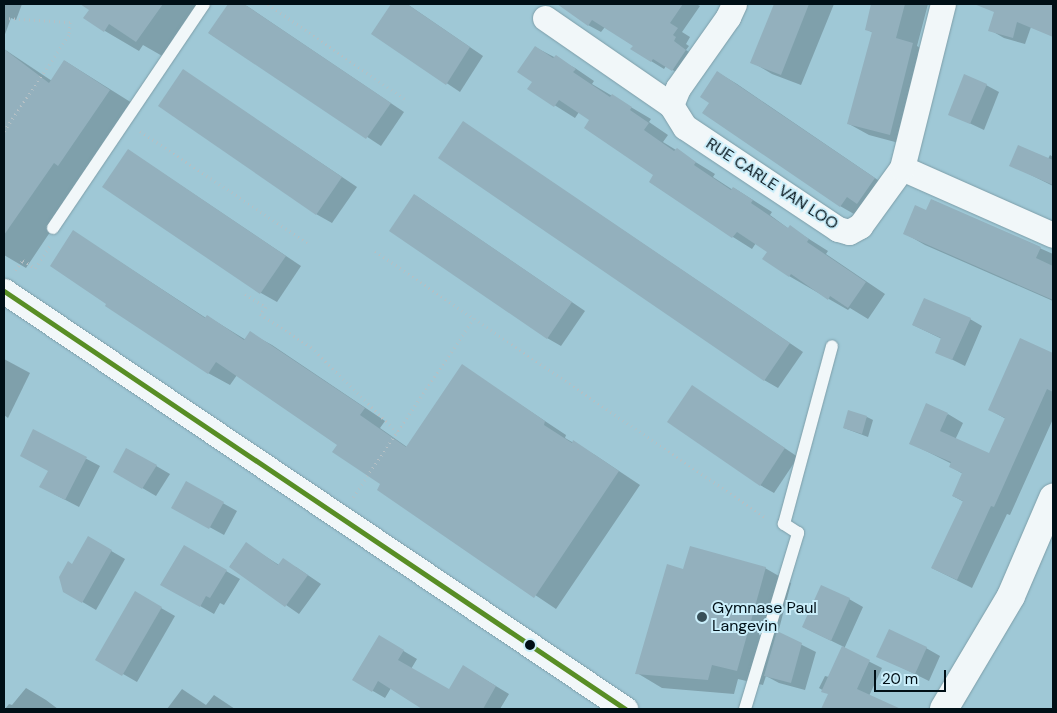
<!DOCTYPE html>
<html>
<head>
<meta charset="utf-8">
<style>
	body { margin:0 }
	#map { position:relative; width:1057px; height:713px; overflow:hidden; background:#9fc8d6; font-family:"DM Sans",sans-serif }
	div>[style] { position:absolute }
	.shadow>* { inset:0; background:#0003 }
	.building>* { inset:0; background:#93b0bd }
	.path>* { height:3px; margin-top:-1.5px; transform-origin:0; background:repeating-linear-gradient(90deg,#b5c0c5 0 1px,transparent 0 5px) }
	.roads { filter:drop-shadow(0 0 1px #7d9ea9) drop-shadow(0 0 1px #7d9ea9) }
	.service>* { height:12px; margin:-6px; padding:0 6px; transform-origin:6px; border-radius:6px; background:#f1f7f9 }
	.minor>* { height:25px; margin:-12.5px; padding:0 12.5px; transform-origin:12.5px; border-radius:12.5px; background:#f1f7f9 }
	.tertiary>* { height:28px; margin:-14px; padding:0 14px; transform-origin:14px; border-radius:14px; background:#f1f7f9 }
	.bus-1>* { height:5px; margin:-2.5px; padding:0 2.5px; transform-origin:2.5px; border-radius:2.5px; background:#588e25 }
	.dots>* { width:14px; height:14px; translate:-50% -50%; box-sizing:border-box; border:2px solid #caeefa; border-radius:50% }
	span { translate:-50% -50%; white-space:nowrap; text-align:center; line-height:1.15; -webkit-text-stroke:4px #caeefa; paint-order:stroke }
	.street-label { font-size:16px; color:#000f16 }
	.poi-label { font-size:16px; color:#000f16 }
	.left { translate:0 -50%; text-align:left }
	.frame { position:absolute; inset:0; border:5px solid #000f16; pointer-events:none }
	.scale { position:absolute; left:874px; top:670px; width:72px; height:22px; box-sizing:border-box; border:2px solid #000f16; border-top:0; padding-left:6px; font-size:15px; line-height:18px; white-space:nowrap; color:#000f16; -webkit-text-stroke:4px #caeefa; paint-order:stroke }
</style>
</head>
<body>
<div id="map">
	<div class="shadow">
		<i style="clip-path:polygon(4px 4px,22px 4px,16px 20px,11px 18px,4px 37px)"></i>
		<i style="clip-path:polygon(85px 4px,208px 4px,171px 61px,143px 45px,139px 51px,105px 31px,91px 8px)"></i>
		<i style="clip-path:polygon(229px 4px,247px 6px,404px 112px,381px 146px,209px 33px)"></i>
		<i style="clip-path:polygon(393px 4px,406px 4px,410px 6px,483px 56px,460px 92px,373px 34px)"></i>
		<i style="clip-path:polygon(564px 4px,696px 4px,700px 6px,682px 32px,690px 37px,686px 44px,689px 46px,686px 50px,698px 58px,686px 78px,666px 66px,664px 69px,651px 61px,634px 46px,605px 27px,601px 32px,588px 25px,562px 6px)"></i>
		<i style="clip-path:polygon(775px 4px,834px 4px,801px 85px,772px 74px,752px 62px)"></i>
		<i style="clip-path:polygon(873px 4px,928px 4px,917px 46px,933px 56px,910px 146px,869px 135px,849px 124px,873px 33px,866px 29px)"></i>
		<i style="clip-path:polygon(1017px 19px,1031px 27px,1025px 44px,1004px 38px,990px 30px)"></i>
		<i style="clip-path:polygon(535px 47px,575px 68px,594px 81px,592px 84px,651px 119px,649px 122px,668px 135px,663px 142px,715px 174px,713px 177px,733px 190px,734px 188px,772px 212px,770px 215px,789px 229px,790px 227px,828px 251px,826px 254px,885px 294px,868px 319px,850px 308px,848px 310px,789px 276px,768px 251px,756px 243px,752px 249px,733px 237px,650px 182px,655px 174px,591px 120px,579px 112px,575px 118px,529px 89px,534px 82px)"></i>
		<i style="clip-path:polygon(4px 49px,52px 81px,65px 61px,140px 108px,85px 180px,26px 268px,4px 255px)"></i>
		<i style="clip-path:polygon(184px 71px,357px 187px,332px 223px,316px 214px)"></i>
		<i style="clip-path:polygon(717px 72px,737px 84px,894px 191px,861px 218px,840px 206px)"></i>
		<i style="clip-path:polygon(986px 85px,999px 92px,984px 130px,950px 114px)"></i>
		<i style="clip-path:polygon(463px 122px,803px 352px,778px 388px,764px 380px)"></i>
		<i style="clip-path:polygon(128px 150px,301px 266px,277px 302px,261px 293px)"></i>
		<i style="clip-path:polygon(1050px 155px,1053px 157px,1053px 186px,1011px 165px,1048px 159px)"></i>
		<i style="clip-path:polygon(415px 195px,585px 311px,561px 346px,547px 338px)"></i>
		<i style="clip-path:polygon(932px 200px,1053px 254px,1053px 301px,925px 245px,904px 233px,927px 212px)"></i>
		<i style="clip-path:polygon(74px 232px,206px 318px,207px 316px,246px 340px,250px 333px,272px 345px,385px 421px,380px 428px,407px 447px,462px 366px,566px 435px,565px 438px,595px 455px,640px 485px,556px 609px,378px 489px,382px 484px,339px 444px,237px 375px,230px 385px,208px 373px)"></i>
		<i style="clip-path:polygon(970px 319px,982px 326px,965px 366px,937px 352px,942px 339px,913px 325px)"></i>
		<i style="clip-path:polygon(1021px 340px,1053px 354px,1053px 419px,1010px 515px,1007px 514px,972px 588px,932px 568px,964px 502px,953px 496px,963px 474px,951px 467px,952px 464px,910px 443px,948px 414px,963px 423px,955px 440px,990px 455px,1006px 419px,990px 410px)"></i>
		<i style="clip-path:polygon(4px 359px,30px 373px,8px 418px,4px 415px)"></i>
		<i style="clip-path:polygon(693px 387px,798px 457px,774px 493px,760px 485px)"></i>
		<i style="clip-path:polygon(867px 417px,873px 420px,868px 437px,844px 428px)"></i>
		<i style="clip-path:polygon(34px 431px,100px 466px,79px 507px,54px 494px,49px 470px)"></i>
		<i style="clip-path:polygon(127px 449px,170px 474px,156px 496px,115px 472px)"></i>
		<i style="clip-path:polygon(187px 483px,237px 511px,224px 535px,173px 507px)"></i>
		<i style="clip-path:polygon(89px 538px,125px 559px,96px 610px,64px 591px,73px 565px)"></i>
		<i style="clip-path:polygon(246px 544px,279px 565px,296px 567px,321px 584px,299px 614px,230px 566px)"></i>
		<i style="clip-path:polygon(184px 547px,240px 579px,224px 605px,220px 603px,214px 614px,162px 584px)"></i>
		<i style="clip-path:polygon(765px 568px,791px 583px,778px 633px,816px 652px,805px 690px,779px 683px,766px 676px,763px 685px,738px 679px,734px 694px,662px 688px,637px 673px,684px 570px)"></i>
		<i style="clip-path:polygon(135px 593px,175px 616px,137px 682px,97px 659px)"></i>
		<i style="clip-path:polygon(849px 599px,863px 607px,844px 649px,882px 668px,869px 696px,886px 705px,884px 709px,822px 709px,829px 694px,819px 688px,825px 676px,829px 677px,844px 647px,803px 627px)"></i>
		<i style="clip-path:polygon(380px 637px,417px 659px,411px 669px,449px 691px,476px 674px,509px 694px,500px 709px,434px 709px,391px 688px,385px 698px,354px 680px)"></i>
		<i style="clip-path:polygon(926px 648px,940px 656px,929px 681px,878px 656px)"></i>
		<i style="clip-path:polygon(26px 688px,46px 700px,58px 709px,5px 709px,9px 704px,12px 705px)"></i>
		<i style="clip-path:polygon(182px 689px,206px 705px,214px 695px,235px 709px,167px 709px)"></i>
	</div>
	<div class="building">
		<i style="clip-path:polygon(80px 4px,163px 4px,136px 42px,109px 24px,104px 32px,83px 18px,89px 10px)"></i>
		<i style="clip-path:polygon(228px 4px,244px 4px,391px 103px,366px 139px,208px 33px)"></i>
		<i style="clip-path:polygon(391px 4px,407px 4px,470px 47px,446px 85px,371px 34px)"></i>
		<i style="clip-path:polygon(557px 4px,683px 4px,670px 23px,678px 28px,673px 35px,676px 37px,674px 41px,686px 50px,672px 71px,653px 59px,651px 62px,630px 49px,633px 46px,592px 20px,588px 26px)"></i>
		<i style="clip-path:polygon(774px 4px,809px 4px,781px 75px,750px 63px)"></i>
		<i style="clip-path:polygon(871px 4px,905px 4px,896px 38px,913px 43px,890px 135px,847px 124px,872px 32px,865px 30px)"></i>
		<i style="clip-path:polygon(974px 4px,1053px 4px,1053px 37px,1017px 22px,1013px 38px,988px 31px,994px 12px)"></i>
		<i style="clip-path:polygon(535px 46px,553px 58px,556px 55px,576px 69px,573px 72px,610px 97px,612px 94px,632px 107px,630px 110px,649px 123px,644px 130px,674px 151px,677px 148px,696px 162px,694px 165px,731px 190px,733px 187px,753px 200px,751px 203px,788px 228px,790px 225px,809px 239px,807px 242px,866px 282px,848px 308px,830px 296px,828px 300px,791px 274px,789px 277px,762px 259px,767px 252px,737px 232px,732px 238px,649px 182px,653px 175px,584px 128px,589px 120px,559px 100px,554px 107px,527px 89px,532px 82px,517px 72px)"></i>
		<i style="clip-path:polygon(4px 49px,49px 83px,64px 60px,110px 90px,58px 166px,54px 163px,4px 235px)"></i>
		<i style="clip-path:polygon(183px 69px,342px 177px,316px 215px,158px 106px)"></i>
		<i style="clip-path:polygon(717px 71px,875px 178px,857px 204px,847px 197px,840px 207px,702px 113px,709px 103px,700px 97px)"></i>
		<i style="clip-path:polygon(964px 74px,987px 84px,970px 124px,948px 115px)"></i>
		<i style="clip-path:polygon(463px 121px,790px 343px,764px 381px,438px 158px)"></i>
		<i style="clip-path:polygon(1018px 145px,1053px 160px,1053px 185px,1009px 166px)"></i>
		<i style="clip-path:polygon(128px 149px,286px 256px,260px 294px,102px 187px)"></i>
		<i style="clip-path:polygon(414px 194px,572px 302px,547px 339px,389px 231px)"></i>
		<i style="clip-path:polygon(931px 199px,1041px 247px,1036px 258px,1053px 266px,1053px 300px,903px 234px,915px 205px,926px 210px)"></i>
		<i style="clip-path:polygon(73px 230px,205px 318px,207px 315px,244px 340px,250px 331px,365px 408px,360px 415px,406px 447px,462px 364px,545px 421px,544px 425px,572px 443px,573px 440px,619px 471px,534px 598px,377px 490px,380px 484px,332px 452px,337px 445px,216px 362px,208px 374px,105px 306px,106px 304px,50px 266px)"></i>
		<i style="clip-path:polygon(924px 298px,971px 318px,952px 360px,935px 353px,941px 338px,912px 325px)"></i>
		<i style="clip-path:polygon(1020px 338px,1053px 353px,1053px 392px,1047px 389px,994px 507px,991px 506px,957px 580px,931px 568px,963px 501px,952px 496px,962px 473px,949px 467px,951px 462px,909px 444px,926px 403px,948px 413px,940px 431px,989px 453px,1005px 418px,988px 410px)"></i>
		<i style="clip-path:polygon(692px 385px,785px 448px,760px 486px,667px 422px)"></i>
		<i style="clip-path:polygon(848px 410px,867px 416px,862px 434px,843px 428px)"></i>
		<i style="clip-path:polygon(33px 429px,87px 457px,65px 500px,39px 487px,48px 471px,20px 456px)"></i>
		<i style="clip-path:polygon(126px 448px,157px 465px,142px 489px,113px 472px)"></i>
		<i style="clip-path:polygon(186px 481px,224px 502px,209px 529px,171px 508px)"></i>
		<i style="clip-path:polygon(88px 536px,112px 550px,82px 603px,63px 592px,59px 577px,68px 561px,72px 564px)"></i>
		<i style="clip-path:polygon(246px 542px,278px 565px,283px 558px,308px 575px,285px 607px,229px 567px)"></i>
		<i style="clip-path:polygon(184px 545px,227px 570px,210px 598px,206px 596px,200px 607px,160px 585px)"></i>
		<i style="clip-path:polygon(690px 546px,766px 567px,737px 671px,712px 665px,708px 680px,635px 674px,667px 564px,683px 569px)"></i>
		<i style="clip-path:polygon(821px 585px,850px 598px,831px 641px,802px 627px)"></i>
		<i style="clip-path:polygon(135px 591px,162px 607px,122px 676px,95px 660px)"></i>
		<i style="clip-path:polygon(889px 629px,927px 647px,915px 674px,876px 657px)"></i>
		<i style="clip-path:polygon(777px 631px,802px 643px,791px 683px,764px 676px)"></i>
		<i style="clip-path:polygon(379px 635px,404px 650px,398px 660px,449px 689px,463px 665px,496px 686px,483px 709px,422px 709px,378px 681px,372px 692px,352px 680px)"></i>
		<i style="clip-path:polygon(842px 646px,870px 660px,857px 689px,901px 709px,821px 709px,828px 694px,821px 692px)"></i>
	</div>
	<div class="path">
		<i style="left:268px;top:4px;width:168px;rotate:34.8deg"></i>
		<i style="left:4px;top:18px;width:66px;rotate:3.5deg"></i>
		<i style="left:70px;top:22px;width:13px;rotate:94deg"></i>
		<i style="left:69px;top:35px;width:116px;rotate:124.1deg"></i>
		<i style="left:140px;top:131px;width:201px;rotate:33.8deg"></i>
		<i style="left:375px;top:251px;width:474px;rotate:34.3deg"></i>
		<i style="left:15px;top:270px;width:13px;rotate:-51deg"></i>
		<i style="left:23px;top:260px;width:14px;rotate:34deg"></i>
		<i style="left:35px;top:268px;width:27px;rotate:-56deg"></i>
		<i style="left:245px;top:294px;width:25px;rotate:32deg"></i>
		<i style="left:266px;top:307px;width:9px;rotate:131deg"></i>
		<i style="left:260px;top:314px;width:61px;rotate:32.9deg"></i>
		<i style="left:311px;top:347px;width:121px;rotate:44.7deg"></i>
		<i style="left:353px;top:497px;width:216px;rotate:-55.9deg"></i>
	</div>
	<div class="roads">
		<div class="service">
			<i style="left:53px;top:228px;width:270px;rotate:-56deg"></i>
			<i style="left:745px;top:709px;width:184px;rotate:-73.2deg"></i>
			<i style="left:798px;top:533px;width:17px;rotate:-147deg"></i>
			<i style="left:784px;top:524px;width:184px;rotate:-74.9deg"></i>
		</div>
		<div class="minor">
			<i style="left:545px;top:18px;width:153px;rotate:34.6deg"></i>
			<i style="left:671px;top:105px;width:26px;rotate:58deg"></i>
			<i style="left:685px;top:127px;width:184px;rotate:33.7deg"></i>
			<i style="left:838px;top:229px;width:11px;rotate:15deg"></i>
			<i style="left:849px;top:232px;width:13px;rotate:-29deg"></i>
			<i style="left:860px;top:226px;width:72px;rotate:-54.1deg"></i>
			<i style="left:902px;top:168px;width:165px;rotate:23.9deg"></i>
			<i style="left:671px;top:105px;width:18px;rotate:-68deg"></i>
			<i style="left:678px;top:88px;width:87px;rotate:-54.8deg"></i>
			<i style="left:728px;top:17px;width:14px;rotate:-65deg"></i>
			<i style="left:902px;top:168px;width:169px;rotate:-76deg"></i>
			<i style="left:4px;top:291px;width:749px;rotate:33.94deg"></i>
		</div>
		<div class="tertiary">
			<i style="left:944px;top:709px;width:131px;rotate:-59.3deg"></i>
			<i style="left:1011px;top:596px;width:107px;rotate:-66.8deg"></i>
		</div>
	</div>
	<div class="bus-1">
		<i style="left:4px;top:291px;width:749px;rotate:33.94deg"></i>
	</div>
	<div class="dots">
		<i style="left:702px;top:617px;background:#385059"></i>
		<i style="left:530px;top:645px;background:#000f16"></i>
	</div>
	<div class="street-label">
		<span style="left:772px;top:184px;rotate:33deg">RUE CARLE VAN LOO</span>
	</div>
	<div class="poi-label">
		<span class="left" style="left:712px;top:617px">Gymnase Paul<br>Langevin</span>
	</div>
	<div class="frame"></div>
	<div class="scale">20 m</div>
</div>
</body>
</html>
